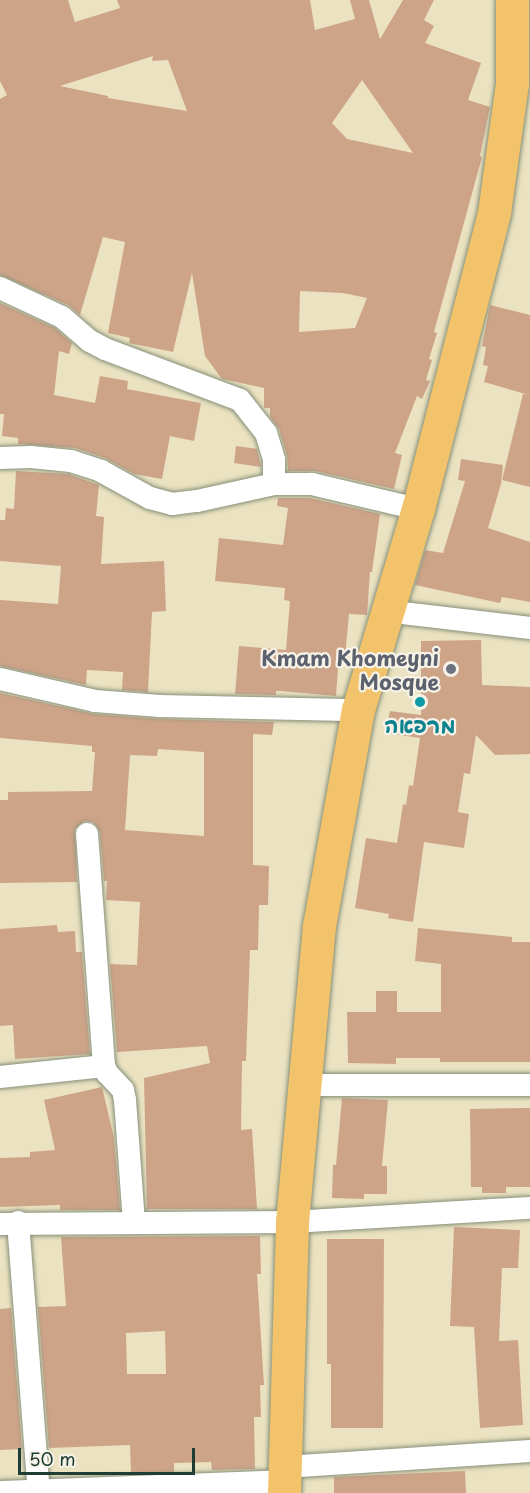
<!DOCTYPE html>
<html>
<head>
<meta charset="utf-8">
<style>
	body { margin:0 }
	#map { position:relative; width:530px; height:1493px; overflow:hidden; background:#ebe2c1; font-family:"Playpen Sans","Playpen Sans Hebrew",sans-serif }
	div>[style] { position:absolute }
	.building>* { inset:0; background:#cea489 }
	.roads { filter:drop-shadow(0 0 2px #85907a) drop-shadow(0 0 2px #85907a) }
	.street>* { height:22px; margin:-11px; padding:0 11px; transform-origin:11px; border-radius:11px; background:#fff }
	.primary>* { height:33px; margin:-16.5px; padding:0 16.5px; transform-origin:16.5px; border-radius:16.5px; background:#f2c36a }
	.dots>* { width:16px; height:16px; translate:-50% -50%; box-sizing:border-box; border:3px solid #f7f3e8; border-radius:50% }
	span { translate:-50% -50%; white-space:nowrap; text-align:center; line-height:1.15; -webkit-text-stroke:4.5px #f7f3e8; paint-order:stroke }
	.worship-label { font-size:21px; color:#5b616d; font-weight:700 }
	.right { translate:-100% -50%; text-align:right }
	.culture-label { font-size:21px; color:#0d838f; font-weight:700 }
	.scale { position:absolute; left:18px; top:1448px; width:177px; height:27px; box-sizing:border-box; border:3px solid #1f3d34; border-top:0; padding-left:8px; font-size:18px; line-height:21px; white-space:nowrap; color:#1f3d34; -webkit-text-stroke:4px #f7f3e8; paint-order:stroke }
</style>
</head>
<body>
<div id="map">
	<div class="building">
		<i style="clip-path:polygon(evenodd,0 0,68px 0,75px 22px,120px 8px,117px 0,310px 0,315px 30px,355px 19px,350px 0,369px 0,380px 39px,403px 0,434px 0,424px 20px,434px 26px,425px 43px,481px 63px,468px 100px,490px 107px,480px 156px,482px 157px,434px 332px,437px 333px,429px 359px,432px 360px,426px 380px,430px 381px,422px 399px,417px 396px,395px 453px,402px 455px,394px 489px,315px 471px,288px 471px,287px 456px,279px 429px,270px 417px,270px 408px,264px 408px,264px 388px,222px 379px,205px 356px,192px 273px,173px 352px,129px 343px,130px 338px,108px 333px,125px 242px,103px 237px,80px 315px,68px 305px,0 275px,0 99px,7px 95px,0 81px,0 0,153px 56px,152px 61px,168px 60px,187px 111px,108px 98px,108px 96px,60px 86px,153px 56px,0 0,362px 80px,413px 153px,347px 139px,332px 123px,362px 80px,0 0,300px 291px,343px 293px,367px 298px,355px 328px,299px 332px,300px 291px)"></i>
		<i style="clip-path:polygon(0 303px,55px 328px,72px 343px,69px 354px,59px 351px,54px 395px,95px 403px,100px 376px,128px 381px,127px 389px,201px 403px,194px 441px,170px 436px,162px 479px,134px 474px,105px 458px,75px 448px,18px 444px,18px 438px,2px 436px,4px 414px,0 414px)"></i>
		<i style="clip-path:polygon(490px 305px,530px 315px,530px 487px,502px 480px,523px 394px,529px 395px,484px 382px,488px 366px,483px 365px,486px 347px,482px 346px)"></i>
		<i style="clip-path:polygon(236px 446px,257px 449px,261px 467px,234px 463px)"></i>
		<i style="clip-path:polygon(461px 459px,503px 465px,501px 484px,488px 528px,530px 542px,530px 602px,502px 597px,500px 603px,415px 585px,425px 550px,443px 553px,465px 481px,458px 480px)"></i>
		<i style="clip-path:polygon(16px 471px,68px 474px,99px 485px,96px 516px,104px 517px,101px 564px,164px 561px,166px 611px,152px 612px,148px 692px,122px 690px,123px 672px,87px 670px,86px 685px,0 666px,0 600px,58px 604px,61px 566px,0 561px,0 520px,5px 520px,6px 508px,14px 509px)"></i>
		<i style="clip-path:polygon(278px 498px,310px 498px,380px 514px,372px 572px,370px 572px,367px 615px,349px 614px,345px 657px,339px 656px,336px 696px,281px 691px,276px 691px,276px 695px,235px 694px,239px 646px,286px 650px,290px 601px,284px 600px,285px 588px,215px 581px,219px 538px,283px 545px,288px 508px,277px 506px)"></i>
		<i style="clip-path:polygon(481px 640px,482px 685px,530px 687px,530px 754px,495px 755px,476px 735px,470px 774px,464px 773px,458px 812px,469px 814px,464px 848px,424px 842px,413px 922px,388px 918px,389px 914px,355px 908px,366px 838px,397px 843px,403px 804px,406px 805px,409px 785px,413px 786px,420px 738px,386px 733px,390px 711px,421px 715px,421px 641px)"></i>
		<i style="clip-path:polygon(evenodd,0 693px,94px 714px,160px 719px,274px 722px,272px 735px,253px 734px,253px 865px,269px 866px,268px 905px,259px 905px,258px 950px,250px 950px,246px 1061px,242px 1061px,241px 1130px,252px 1129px,257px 1209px,147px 1209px,144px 1078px,210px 1063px,207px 1046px,117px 1052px,110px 964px,137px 965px,140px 902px,106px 900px,107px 881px,104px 881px,100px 833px,93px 822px,85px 821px,75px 829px,77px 882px,0 883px,0 800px,8px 800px,8px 792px,92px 791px,95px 752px,92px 752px,92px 746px,0 738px,0 693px,158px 749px,204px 752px,204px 836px,125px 830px,130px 755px,157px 756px,158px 749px)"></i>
		<i style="clip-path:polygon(57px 925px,58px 932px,75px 931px,76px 952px,82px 952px,90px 1054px,15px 1059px,13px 1025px,0 1026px,0 929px)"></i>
		<i style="clip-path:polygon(418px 928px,512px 937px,512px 942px,530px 942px,530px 1062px,440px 1062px,440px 1058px,396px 1058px,396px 1064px,348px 1063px,347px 1012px,376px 1012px,376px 991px,397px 991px,397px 1012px,441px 1012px,441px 964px,415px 961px)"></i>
		<i style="clip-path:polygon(102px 1087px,114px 1138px,120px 1210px,60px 1210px,60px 1205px,0 1207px,0 1158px,30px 1157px,30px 1152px,55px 1150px,44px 1100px)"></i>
		<i style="clip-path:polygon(342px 1098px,388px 1100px,382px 1166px,387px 1166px,387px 1194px,364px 1194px,364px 1199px,332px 1198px,333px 1165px,336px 1165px)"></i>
		<i style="clip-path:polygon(530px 1108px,530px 1187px,506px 1187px,506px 1193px,482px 1193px,482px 1187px,471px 1187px,470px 1109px)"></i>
		<i style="clip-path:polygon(454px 1227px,520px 1230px,518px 1268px,502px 1268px,499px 1341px,518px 1340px,523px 1425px,480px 1428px,474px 1327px,450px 1326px)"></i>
		<i style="clip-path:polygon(evenodd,260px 1236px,261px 1274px,257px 1274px,264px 1385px,260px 1385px,261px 1417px,254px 1417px,255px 1469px,212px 1470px,211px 1462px,174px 1463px,174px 1472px,131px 1473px,130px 1445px,49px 1448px,38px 1307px,66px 1306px,61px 1237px,260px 1236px,165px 1331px,166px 1374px,127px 1374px,126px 1333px,165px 1331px)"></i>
		<i style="clip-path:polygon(327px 1239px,384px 1239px,383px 1428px,331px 1428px,331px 1364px,327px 1364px)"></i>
		<i style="clip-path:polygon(11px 1308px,22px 1449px,0 1450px,0 1309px)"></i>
		<i style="clip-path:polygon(465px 1471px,466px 1493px,334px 1493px,334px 1477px)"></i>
	</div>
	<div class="roads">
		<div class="street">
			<i style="left:0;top:288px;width:68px;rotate:25.1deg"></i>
			<i style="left:62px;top:317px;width:37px;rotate:41deg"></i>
			<i style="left:90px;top:341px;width:17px;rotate:28deg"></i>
			<i style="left:105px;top:349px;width:144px;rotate:20.7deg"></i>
			<i style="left:240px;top:400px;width:42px;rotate:51.8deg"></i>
			<i style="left:266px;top:433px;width:28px;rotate:73deg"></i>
			<i style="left:274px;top:460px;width:24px;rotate:90deg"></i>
			<i style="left:274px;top:484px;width:38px"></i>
			<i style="left:312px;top:484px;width:109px;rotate:13.3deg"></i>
			<i style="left:0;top:458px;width:31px;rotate:-2deg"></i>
			<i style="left:31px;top:457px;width:40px;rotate:5.7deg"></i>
			<i style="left:71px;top:461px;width:32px;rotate:18deg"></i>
			<i style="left:101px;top:471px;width:56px;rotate:28.9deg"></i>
			<i style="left:150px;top:498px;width:23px;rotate:15deg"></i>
			<i style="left:172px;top:504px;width:25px;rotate:-7deg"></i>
			<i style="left:197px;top:501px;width:79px;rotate:-12.4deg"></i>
			<i style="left:386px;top:611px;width:145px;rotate:6.7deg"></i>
			<i style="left:0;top:679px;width:98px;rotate:13deg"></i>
			<i style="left:95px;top:701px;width:65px;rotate:4.4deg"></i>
			<i style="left:160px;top:706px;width:198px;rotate:1.2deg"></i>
			<i style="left:87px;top:834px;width:233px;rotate:85.8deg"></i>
			<i style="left:0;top:1077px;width:105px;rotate:-6deg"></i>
			<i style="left:104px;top:1066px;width:8px;rotate:67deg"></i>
			<i style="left:107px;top:1073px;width:23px;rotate:47deg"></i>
			<i style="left:123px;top:1090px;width:10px;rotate:79deg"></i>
			<i style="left:125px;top:1100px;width:122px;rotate:85.8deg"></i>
			<i style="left:305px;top:1085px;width:225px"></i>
			<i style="left:18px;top:1222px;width:272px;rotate:85.6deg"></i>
			<i style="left:0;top:1224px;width:292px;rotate:-0.4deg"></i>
			<i style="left:292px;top:1222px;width:238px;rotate:-3.4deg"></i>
			<i style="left:284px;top:1467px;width:247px;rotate:-3.7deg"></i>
			<i style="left:0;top:1492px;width:285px;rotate:-2.2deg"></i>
		</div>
		<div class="primary">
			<i style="left:284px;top:1493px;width:271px;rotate:-88.3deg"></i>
			<i style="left:292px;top:1222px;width:297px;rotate:-84.8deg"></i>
			<i style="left:319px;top:926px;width:219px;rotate:-79.8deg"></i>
			<i style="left:358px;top:710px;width:210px;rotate:-73.4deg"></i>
			<i style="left:418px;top:509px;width:306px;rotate:-75.6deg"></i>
			<i style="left:494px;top:213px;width:130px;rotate:-82.1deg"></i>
			<i style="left:512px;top:84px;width:84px;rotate:-90deg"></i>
		</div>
	</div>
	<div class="dots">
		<i style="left:451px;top:669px;background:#6b7280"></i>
		<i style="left:420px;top:702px;background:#0f9aa8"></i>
	</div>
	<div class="worship-label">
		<span class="right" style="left:439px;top:669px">Kmam Khomeyni<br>Mosque</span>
	</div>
	<div class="culture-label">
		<span style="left:420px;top:724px">מרפאה</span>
	</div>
	<div class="scale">50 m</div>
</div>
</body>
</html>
